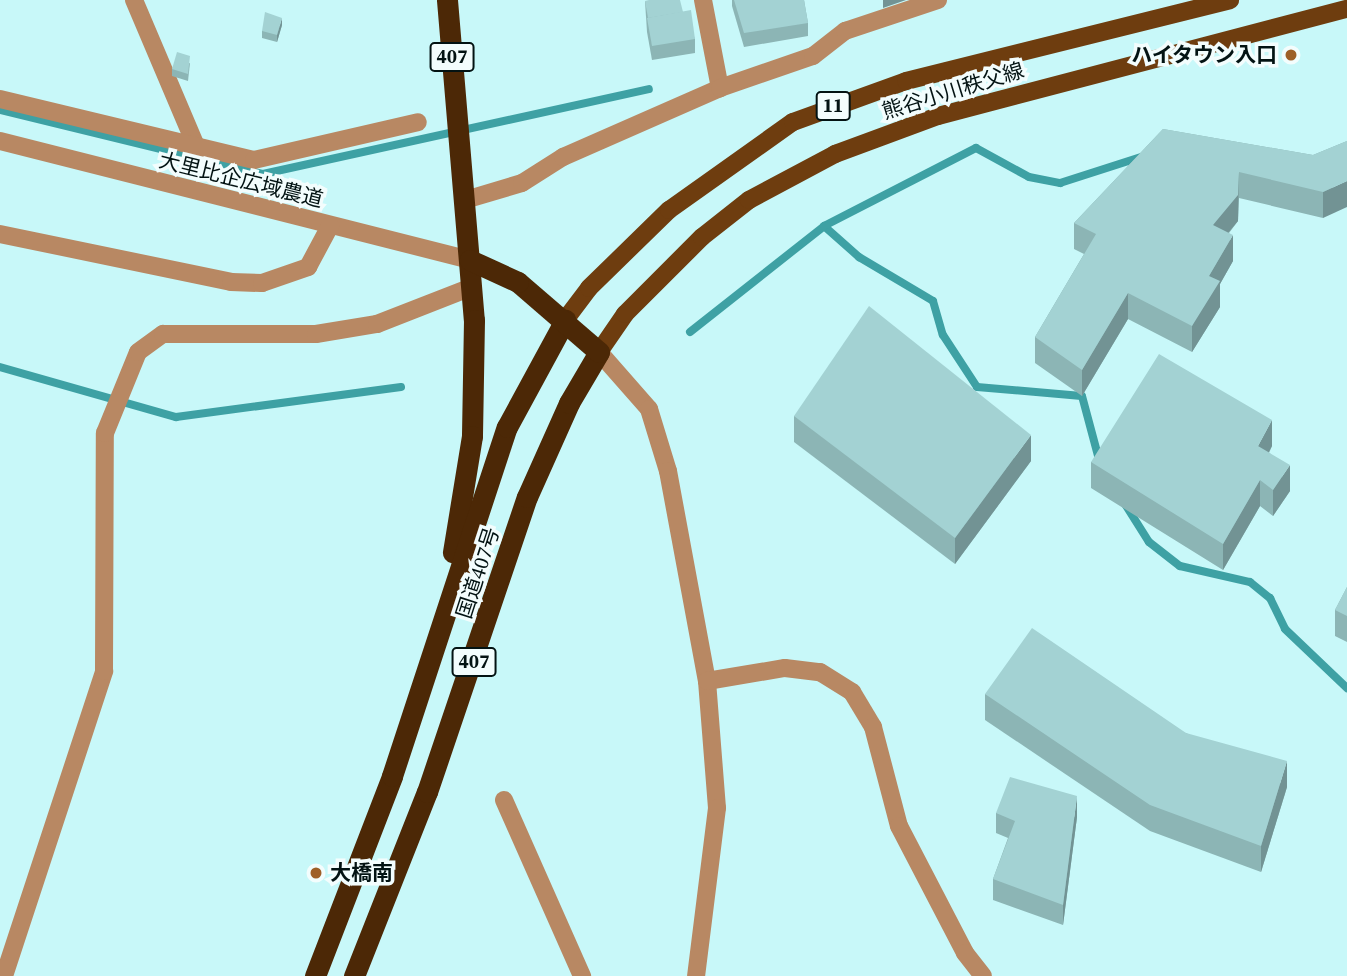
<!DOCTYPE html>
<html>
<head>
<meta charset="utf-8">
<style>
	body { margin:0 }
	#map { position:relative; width:1347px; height:976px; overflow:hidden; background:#c8f8f9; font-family:"Source Serif 4","Noto Sans JP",serif }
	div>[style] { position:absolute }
	.stream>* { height:8px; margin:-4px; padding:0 4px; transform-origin:4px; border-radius:4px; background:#3ea1a4 }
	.minor>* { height:18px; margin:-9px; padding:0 9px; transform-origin:9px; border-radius:9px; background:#b88863 }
	.major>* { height:18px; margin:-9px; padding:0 9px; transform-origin:9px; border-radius:9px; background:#6e3d0f }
	.highway>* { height:21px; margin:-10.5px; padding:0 10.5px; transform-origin:10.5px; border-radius:10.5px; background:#4c2806 }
	.wall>* { inset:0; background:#8cb5b5 }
	.shaded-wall>* { inset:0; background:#729394 }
	.building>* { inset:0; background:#a3d2d3 }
	.dots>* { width:19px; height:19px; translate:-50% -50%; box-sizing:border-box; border:4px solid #f3fdfd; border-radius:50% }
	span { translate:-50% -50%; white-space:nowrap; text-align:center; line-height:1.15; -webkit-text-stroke:7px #f3fdfd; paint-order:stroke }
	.shield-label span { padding:2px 5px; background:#f3fdfd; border:2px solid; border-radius:5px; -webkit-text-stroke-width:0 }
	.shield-label { font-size:19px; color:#031313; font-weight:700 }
	.poi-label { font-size:21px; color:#031313; font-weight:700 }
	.right { translate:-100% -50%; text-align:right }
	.left { translate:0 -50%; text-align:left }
	.street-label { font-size:21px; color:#031313 }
</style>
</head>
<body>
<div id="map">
	<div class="stream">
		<i style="left:0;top:110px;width:271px;rotate:13.7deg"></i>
		<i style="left:263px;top:174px;width:395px;rotate:-12.4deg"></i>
		<i style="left:824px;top:226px;width:47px;rotate:41.5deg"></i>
		<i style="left:859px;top:257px;width:86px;rotate:30.7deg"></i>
		<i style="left:933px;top:301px;width:35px;rotate:74deg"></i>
		<i style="left:943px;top:335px;width:62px;rotate:56.8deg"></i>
		<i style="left:977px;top:387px;width:105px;rotate:4.9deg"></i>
		<i style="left:1082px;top:396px;width:69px;rotate:75deg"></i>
		<i style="left:690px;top:332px;width:171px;rotate:-38.3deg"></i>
		<i style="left:824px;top:226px;width:171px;rotate:-27.2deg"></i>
		<i style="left:976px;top:148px;width:60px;rotate:28.7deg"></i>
		<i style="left:1029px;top:177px;width:32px;rotate:11deg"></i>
		<i style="left:1060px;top:183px;width:85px;rotate:-17.8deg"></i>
		<i style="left:0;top:367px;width:183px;rotate:15.9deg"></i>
		<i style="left:176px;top:417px;width:227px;rotate:-7.6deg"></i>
		<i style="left:1125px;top:504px;width:45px;rotate:57.7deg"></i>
		<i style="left:1149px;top:542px;width:39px;rotate:38deg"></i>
		<i style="left:1180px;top:566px;width:72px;rotate:12.9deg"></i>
		<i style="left:1250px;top:582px;width:26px;rotate:39deg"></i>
		<i style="left:1270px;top:598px;width:34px;rotate:64deg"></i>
		<i style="left:1285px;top:629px;width:86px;rotate:43.6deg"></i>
	</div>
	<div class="minor">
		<i style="left:134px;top:0;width:159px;rotate:67deg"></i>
		<i style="left:703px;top:0;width:90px;rotate:79.1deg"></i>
		<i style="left:0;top:99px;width:261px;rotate:13.5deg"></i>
		<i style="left:254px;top:160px;width:168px;rotate:-13deg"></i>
		<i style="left:0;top:141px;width:485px;rotate:14.2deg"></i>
		<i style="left:465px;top:200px;width:59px;rotate:-16.6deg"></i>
		<i style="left:522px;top:183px;width:49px;rotate:-32.4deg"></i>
		<i style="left:563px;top:157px;width:171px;rotate:-23.7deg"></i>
		<i style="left:720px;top:88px;width:98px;rotate:-19deg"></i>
		<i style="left:813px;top:56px;width:41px;rotate:-38deg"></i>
		<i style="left:845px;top:31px;width:98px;rotate:-18.4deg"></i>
		<i style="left:0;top:234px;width:236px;rotate:11.7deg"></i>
		<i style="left:231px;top:282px;width:31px;rotate:2deg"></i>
		<i style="left:262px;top:283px;width:49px;rotate:-19.2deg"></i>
		<i style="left:308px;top:267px;width:47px;rotate:-61.8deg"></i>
		<i style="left:599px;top:352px;width:76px;rotate:48.7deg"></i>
		<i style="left:649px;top:409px;width:65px;rotate:73deg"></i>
		<i style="left:668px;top:471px;width:214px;rotate:79.5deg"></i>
		<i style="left:707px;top:681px;width:127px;rotate:85.5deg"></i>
		<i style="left:717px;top:808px;width:169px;rotate:97.1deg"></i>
		<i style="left:707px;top:681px;width:79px;rotate:-9.5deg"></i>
		<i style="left:785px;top:668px;width:35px;rotate:7deg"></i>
		<i style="left:820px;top:672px;width:38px;rotate:32deg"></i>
		<i style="left:852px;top:692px;width:41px;rotate:59deg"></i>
		<i style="left:873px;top:727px;width:102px;rotate:75.3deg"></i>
		<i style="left:899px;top:826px;width:143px;rotate:62.5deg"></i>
		<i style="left:965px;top:953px;width:29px;rotate:52deg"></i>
		<i style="left:504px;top:800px;width:193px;rotate:66.1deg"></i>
		<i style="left:4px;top:976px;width:321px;rotate:-71.8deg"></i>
		<i style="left:104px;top:671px;width:238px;rotate:-89.8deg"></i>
		<i style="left:105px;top:433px;width:87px;rotate:-67.8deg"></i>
		<i style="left:138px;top:352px;width:31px;rotate:-36deg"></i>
		<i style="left:163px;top:334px;width:153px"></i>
		<i style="left:316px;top:334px;width:62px;rotate:-9.3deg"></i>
		<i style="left:377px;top:324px;width:102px;rotate:-21.3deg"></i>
	</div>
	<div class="major">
		<i style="left:565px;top:320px;width:40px;rotate:-53deg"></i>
		<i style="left:589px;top:288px;width:112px;rotate:-44.3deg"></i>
		<i style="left:669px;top:210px;width:152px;rotate:-35.4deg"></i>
		<i style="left:793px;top:122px;width:120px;rotate:-19.9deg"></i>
		<i style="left:906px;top:81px;width:334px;rotate:-14deg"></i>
		<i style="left:599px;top:352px;width:46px;rotate:-55.6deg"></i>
		<i style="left:625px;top:314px;width:109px;rotate:-45deg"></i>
		<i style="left:702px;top:237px;width:60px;rotate:-38.2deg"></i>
		<i style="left:749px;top:200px;width:98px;rotate:-28.1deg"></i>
		<i style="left:835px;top:154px;width:110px;rotate:-20.3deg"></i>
		<i style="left:938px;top:116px;width:423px;rotate:-14.7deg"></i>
	</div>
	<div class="highway">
		<i style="left:447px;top:0;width:321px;rotate:85.2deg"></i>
		<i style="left:474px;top:320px;width:116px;rotate:91deg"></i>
		<i style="left:472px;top:436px;width:118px;rotate:99.3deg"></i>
		<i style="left:315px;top:976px;width:214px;rotate:-68.9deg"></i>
		<i style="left:392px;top:776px;width:367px;rotate:-71.8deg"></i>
		<i style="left:507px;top:427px;width:122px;rotate:-61.5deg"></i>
		<i style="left:354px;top:976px;width:198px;rotate:-68.4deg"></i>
		<i style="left:427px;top:792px;width:311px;rotate:-71.3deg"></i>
		<i style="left:527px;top:497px;width:103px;rotate:-65.9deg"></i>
		<i style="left:569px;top:403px;width:59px;rotate:-59.5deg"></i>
		<i style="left:599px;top:352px;width:107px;rotate:-139.2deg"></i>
		<i style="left:518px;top:282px;width:53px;rotate:-155.4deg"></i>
	</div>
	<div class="wall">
		<i style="clip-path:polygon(732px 0,804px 0,808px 23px,808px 36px,744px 47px,732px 6px)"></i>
		<i style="clip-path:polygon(645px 1px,683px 12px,695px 39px,695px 53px,652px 60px,647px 32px)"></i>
		<i style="clip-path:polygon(282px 25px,277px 42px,262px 38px,262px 31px)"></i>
		<i style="clip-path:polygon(190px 63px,188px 81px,172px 76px,172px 69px)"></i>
		<i style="clip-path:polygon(1163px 129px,1313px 155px,1347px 141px,1323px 218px,1239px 198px,1238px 221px,1229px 233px,1233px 261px,1220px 284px,1220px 307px,1192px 352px,1128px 319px,1082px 396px,1035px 363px,1035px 337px,1084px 254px,1074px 249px,1074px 223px)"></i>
		<i style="clip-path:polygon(794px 416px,1031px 461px,955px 564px,794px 442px)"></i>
		<i style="clip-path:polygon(1272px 446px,1269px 453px,1290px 491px,1273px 516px,1260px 506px,1223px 570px,1091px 488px,1091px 462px)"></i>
		<i style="clip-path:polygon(1347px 587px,1347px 642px,1335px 636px,1335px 610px)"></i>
		<i style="clip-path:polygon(985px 694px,1186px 733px,1287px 787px,1261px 872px,1150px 831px,985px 720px)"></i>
		<i style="clip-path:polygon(996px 813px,1077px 817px,1063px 925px,993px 900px,993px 879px,1008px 838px,996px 833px)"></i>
	</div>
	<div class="shaded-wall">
		<i style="clip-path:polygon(883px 0,906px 0,883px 8px)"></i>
		<i style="clip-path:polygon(282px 18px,282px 25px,277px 42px,277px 35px)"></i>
		<i style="clip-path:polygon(1239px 172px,1238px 221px,1213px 251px,1213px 225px)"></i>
		<i style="clip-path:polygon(1347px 181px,1347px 207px,1323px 218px,1323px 192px)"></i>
		<i style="clip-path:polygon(1233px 235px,1233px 261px,1220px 284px,1220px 307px,1192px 352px,1192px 326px,1209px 276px)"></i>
		<i style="clip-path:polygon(1128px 293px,1128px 319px,1082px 396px,1082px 370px)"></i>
		<i style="clip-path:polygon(1272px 420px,1272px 446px,1258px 472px,1258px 446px)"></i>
		<i style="clip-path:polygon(1031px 435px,1031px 461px,955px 564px,955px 538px)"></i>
		<i style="clip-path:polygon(1290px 465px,1290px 491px,1273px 516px,1273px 490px)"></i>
		<i style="clip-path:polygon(1260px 480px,1260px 506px,1223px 570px,1223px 544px)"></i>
		<i style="clip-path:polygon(1287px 761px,1287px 787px,1261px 872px,1261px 846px)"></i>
		<i style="clip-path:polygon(1077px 796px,1077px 817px,1063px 925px,1063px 905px)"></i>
	</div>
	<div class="building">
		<i style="clip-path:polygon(649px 0,680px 0,683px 12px,648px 18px,645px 1px)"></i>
		<i style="clip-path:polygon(734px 0,804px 0,808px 23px,744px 33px)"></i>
		<i style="clip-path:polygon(691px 10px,695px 39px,652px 46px,647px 18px)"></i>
		<i style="clip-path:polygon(265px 12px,282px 18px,277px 35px,262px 31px)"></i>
		<i style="clip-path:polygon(177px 52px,190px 56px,188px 74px,172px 69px)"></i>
		<i style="clip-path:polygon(1163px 129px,1313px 155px,1347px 141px,1347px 181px,1323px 192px,1239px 172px,1238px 195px,1213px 225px,1233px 235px,1209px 276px,1220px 281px,1192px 326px,1128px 293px,1082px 370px,1035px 337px,1096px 234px,1074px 223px)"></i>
		<i style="clip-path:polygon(869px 306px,1031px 435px,955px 538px,794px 416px)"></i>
		<i style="clip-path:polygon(1159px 354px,1272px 420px,1258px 446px,1290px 465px,1273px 490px,1260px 480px,1223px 544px,1091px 462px)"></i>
		<i style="clip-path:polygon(1347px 587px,1347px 616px,1335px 610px)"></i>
		<i style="clip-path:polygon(1032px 628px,1186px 733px,1287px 761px,1261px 846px,1150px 805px,985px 694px)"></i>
		<i style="clip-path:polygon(1010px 777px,1077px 796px,1063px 905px,993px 879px,1015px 821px,996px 813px)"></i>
	</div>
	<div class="dots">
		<i style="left:1291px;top:55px;background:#9e5f27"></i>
		<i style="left:316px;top:873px;background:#9e5f27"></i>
	</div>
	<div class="shield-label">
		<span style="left:452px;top:57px">407</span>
		<span style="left:833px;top:106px">11</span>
		<span style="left:474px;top:662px">407</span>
	</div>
	<div class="poi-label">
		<span class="right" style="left:1277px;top:55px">ハイタウン入口</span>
		<span class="left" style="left:330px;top:873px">大橋南</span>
	</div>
	<div class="street-label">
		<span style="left:953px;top:91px;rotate:-17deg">熊谷小川秩父線</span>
		<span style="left:241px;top:180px;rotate:14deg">大里比企広域農道</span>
		<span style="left:478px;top:573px;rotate:-72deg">国道407号</span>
	</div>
</div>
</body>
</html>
